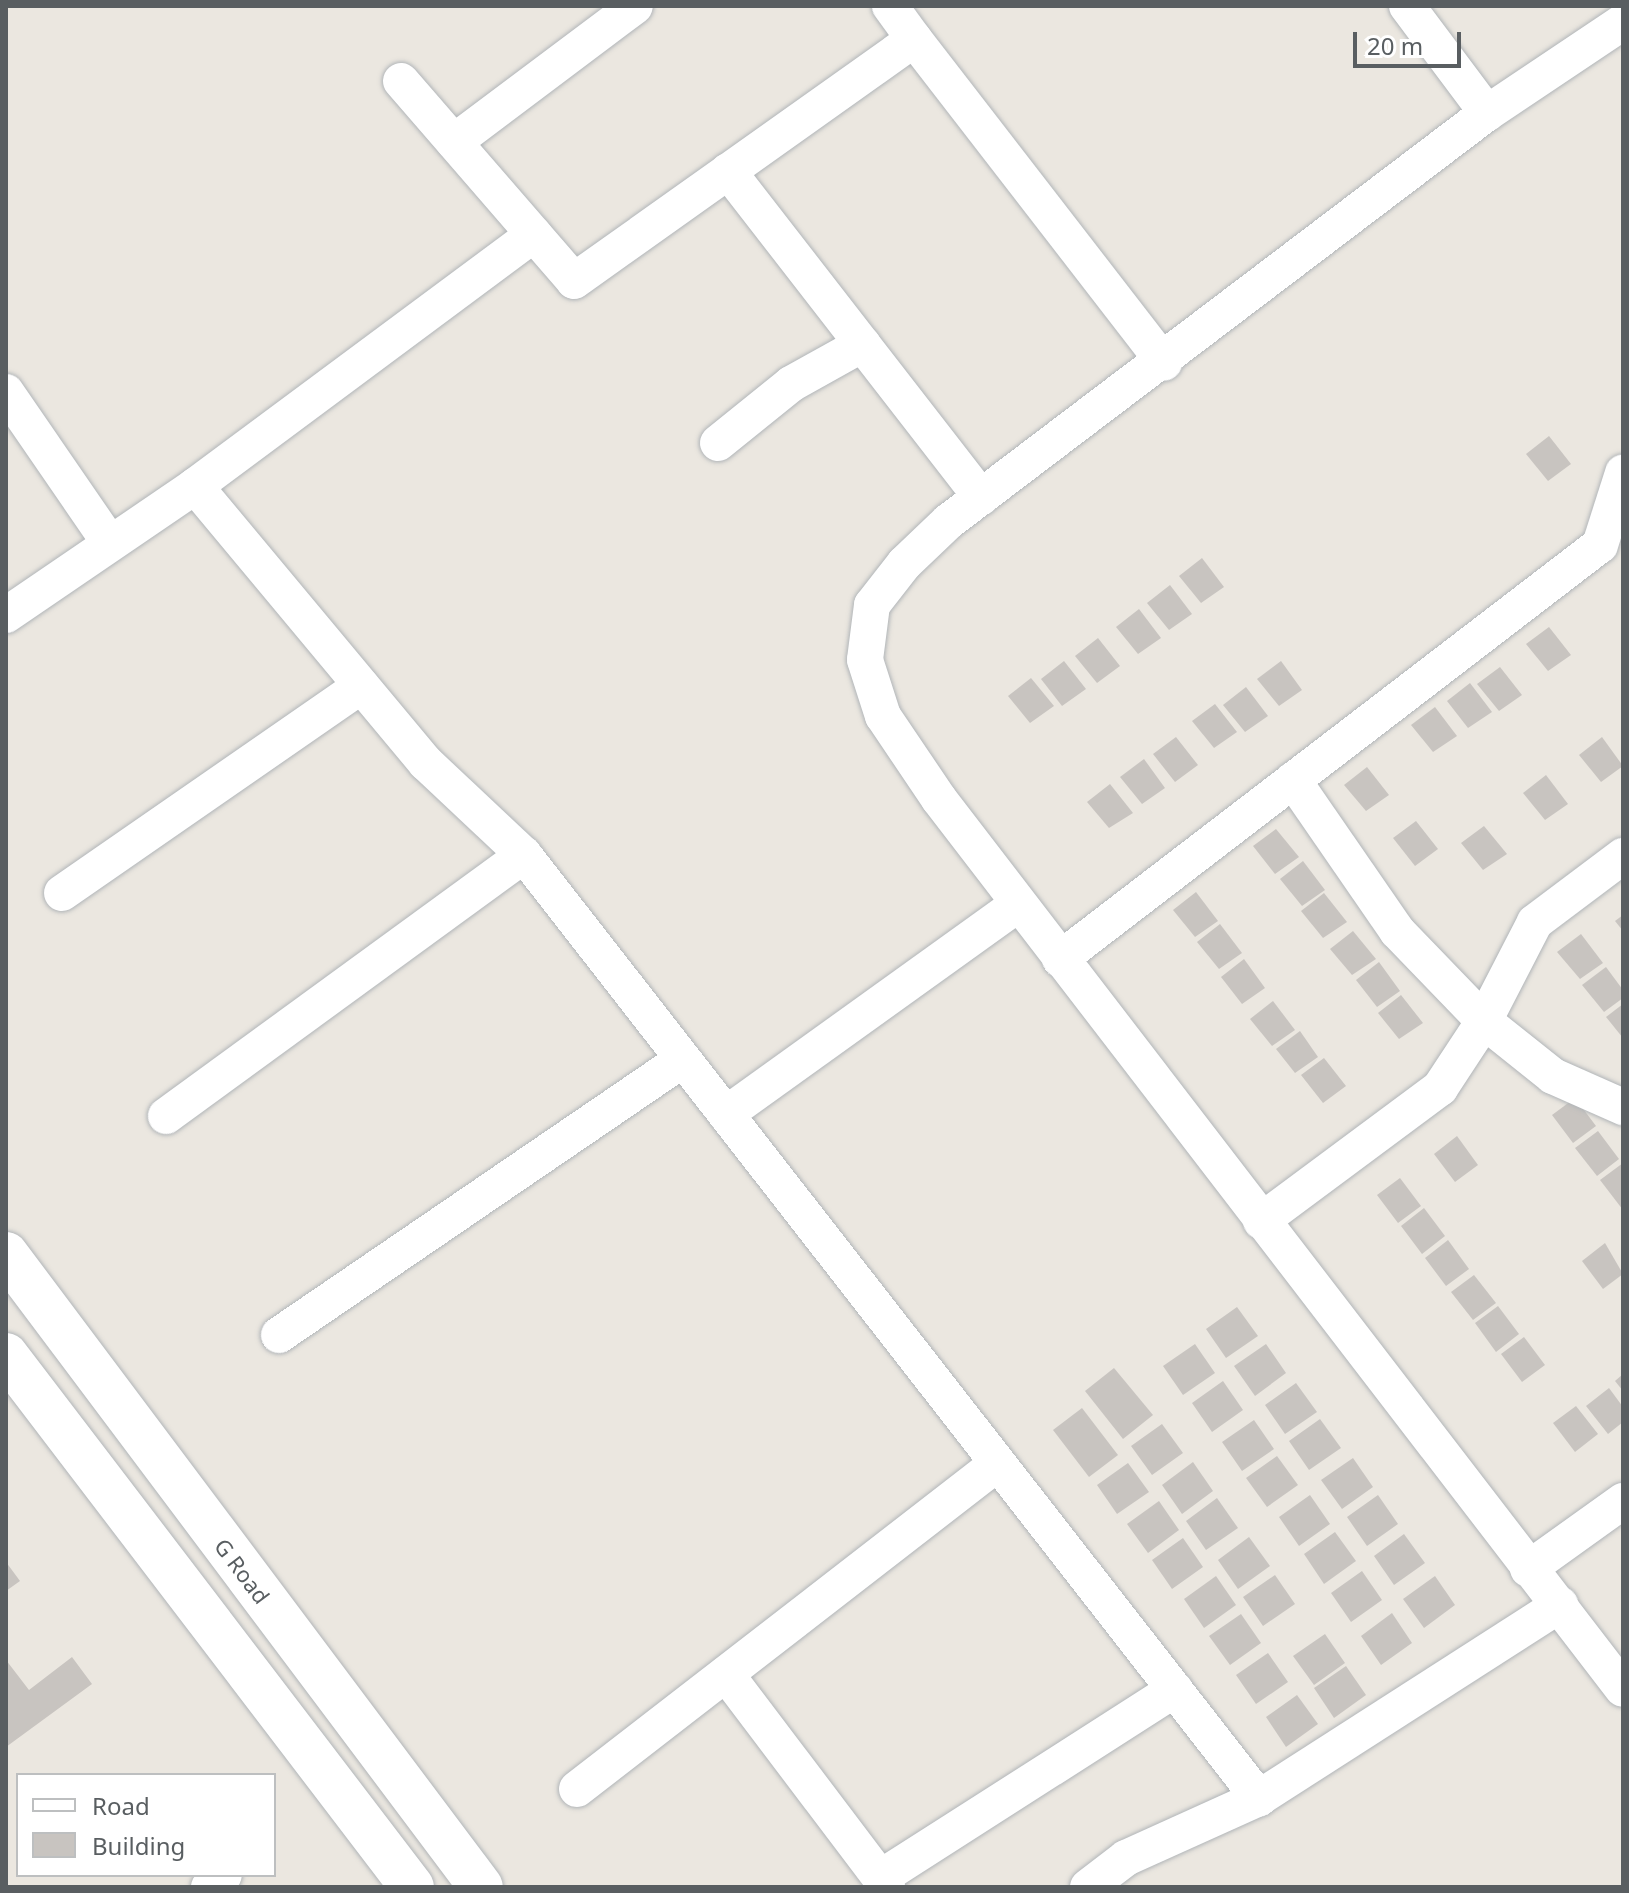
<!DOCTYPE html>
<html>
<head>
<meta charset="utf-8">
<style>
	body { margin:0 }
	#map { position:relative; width:1629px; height:1893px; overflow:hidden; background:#ebe7e0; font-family:"Noto Sans",sans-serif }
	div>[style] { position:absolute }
	.building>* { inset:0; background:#c8c4c0 }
	.roads { filter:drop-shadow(0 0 2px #b1b5b8) drop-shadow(0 0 2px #b1b5b8) }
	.minor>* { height:36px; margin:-18px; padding:0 18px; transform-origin:18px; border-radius:18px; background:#fff }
	.tertiary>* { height:44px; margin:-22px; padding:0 22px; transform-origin:22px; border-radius:22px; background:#fff }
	span { translate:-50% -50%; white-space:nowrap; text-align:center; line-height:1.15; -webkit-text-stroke:6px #fff; paint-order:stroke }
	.street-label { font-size:22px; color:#595e61 }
	.frame { position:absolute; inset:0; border:8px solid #595e61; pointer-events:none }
	.legend { position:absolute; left:16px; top:1773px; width:260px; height:104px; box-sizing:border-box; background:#fff; border:2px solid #bdbfc0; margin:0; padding:10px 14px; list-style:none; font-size:24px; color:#595e61 }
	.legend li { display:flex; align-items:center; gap:16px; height:40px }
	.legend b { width:40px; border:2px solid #bdbfc0 }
	.scale { position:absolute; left:1353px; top:32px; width:108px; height:36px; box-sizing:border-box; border:4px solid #595e61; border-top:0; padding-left:10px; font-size:24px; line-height:28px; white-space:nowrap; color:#595e61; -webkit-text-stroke:6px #fff; paint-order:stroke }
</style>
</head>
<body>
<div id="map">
	<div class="building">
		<i style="clip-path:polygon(1549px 436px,1571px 464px,1548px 481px,1526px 454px)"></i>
		<i style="clip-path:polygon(1202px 558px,1224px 587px,1201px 603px,1179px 576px)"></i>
		<i style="clip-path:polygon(1170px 585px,1192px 614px,1169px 630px,1147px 603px)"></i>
		<i style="clip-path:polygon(1139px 609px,1161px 638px,1138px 654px,1116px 627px)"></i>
		<i style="clip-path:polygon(1549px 627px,1571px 655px,1548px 671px,1526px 644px)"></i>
		<i style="clip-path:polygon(1098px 638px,1120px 666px,1097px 683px,1075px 656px)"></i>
		<i style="clip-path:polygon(1064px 661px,1086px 689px,1062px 706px,1041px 679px)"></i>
		<i style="clip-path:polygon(1281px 661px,1302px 690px,1279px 706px,1257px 679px)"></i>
		<i style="clip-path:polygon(1500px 667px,1522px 695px,1499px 711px,1477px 684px)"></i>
		<i style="clip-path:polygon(1031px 678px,1054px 706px,1030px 723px,1008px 696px)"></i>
		<i style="clip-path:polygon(1470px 683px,1492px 712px,1468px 728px,1447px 701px)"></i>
		<i style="clip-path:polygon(1246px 687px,1268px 716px,1245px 732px,1223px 705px)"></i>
		<i style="clip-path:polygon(1215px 704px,1237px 732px,1214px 748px,1192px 721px)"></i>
		<i style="clip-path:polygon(1435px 707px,1457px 736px,1433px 752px,1411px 725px)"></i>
		<i style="clip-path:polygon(1176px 737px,1198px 765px,1175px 782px,1153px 754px)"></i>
		<i style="clip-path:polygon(1602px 737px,1623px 766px,1601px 782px,1579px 755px)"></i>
		<i style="clip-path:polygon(1144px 759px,1165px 788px,1142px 804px,1120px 777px)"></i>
		<i style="clip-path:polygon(1367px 767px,1389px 795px,1366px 811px,1344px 785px)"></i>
		<i style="clip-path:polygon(1546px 775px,1568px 804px,1545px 820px,1523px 793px)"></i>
		<i style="clip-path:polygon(1110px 784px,1133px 813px,1109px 828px,1087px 802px)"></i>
		<i style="clip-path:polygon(1416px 821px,1438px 849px,1415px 866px,1393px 838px)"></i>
		<i style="clip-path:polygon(1484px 826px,1507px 854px,1483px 870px,1461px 843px)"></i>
		<i style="clip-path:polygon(1276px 829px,1299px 857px,1275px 874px,1253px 846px)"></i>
		<i style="clip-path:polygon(1303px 861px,1325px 890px,1302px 906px,1280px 879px)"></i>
		<i style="clip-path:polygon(1196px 892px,1218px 921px,1195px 937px,1173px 910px)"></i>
		<i style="clip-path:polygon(1324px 893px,1347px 922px,1323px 938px,1301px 911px)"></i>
		<i style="clip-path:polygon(1623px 915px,1623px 931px,1615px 921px)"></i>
		<i style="clip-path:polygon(1220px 924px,1242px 953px,1219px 969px,1197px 942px)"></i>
		<i style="clip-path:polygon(1353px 931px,1376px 959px,1352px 975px,1330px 949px)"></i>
		<i style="clip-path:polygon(1581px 934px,1603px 963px,1580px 979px,1557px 952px)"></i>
		<i style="clip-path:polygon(1244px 959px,1265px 988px,1242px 1004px,1221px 977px)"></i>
		<i style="clip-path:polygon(1379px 962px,1400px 991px,1377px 1007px,1356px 980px)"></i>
		<i style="clip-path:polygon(1606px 967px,1623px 990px,1623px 998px,1604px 1012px,1582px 985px)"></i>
		<i style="clip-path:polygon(1401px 995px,1423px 1023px,1399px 1039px,1378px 1013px)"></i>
		<i style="clip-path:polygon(1273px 1001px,1295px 1030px,1272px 1046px,1250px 1019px)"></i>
		<i style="clip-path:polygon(1623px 1004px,1623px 1038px,1606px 1017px)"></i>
		<i style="clip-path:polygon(1300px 1031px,1318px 1057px,1295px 1073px,1276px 1049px)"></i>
		<i style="clip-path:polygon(1324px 1058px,1346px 1086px,1323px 1103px,1301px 1075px)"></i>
		<i style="clip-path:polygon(1575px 1098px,1596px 1126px,1573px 1143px,1552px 1115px)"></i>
		<i style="clip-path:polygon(1598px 1131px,1619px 1159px,1597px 1176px,1575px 1148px)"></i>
		<i style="clip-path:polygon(1457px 1136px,1478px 1165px,1455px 1182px,1434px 1154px)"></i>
		<i style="clip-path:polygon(1623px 1163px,1623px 1210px,1600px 1180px)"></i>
		<i style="clip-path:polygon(1400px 1178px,1421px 1206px,1398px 1223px,1377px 1195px)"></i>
		<i style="clip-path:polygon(1424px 1208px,1445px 1236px,1422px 1254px,1401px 1226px)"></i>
		<i style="clip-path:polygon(1448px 1240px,1469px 1269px,1446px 1286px,1425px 1258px)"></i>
		<i style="clip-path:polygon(1605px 1243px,1623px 1274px,1603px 1289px,1582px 1261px)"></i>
		<i style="clip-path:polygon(1474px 1275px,1496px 1303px,1473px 1320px,1451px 1292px)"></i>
		<i style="clip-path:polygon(1498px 1306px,1519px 1334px,1496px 1352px,1475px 1323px)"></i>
		<i style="clip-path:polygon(1237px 1307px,1258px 1336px,1226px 1358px,1206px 1329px)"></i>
		<i style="clip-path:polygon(1524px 1337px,1545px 1365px,1522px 1382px,1501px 1354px)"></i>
		<i style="clip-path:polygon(1195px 1344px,1215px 1373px,1183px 1395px,1163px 1366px)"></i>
		<i style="clip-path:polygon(1266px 1344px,1286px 1373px,1255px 1396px,1234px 1366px)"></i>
		<i style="clip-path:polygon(1114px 1368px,1153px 1415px,1123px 1439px,1085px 1391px)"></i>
		<i style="clip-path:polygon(1623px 1374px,1623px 1391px,1615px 1381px)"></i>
		<i style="clip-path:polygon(1223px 1381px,1243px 1410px,1212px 1432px,1192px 1403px)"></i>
		<i style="clip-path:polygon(1296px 1383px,1317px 1412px,1285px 1434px,1265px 1405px)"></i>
		<i style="clip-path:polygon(1609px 1388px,1623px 1407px,1623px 1422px,1608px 1434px,1586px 1406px)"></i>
		<i style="clip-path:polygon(1576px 1406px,1598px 1434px,1575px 1452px,1553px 1423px)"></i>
		<i style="clip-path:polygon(1082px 1408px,1118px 1455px,1089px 1477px,1053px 1430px)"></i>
		<i style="clip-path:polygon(1320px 1419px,1341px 1448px,1309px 1470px,1289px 1441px)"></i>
		<i style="clip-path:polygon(1254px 1420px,1274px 1449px,1242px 1471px,1222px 1442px)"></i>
		<i style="clip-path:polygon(1162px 1424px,1183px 1453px,1152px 1475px,1131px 1446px)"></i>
		<i style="clip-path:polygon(1277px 1456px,1298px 1485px,1267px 1507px,1246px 1478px)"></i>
		<i style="clip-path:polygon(1353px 1458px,1373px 1487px,1342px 1509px,1321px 1480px)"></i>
		<i style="clip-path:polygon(1193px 1462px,1213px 1491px,1182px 1514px,1162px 1485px)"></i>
		<i style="clip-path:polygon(1128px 1463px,1149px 1492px,1117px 1514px,1097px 1485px)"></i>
		<i style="clip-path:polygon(1310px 1495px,1330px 1524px,1299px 1546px,1279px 1517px)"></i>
		<i style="clip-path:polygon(1378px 1495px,1398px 1524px,1367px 1546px,1347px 1517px)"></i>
		<i style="clip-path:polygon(1217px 1498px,1238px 1528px,1206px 1550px,1186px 1521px)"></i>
		<i style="clip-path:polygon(1159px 1501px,1179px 1530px,1148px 1553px,1127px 1524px)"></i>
		<i style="clip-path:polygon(1335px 1532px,1356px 1561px,1324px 1584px,1304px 1554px)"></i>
		<i style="clip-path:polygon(1404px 1534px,1425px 1563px,1394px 1585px,1374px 1556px)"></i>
		<i style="clip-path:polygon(1249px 1537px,1270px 1566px,1238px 1589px,1218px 1560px)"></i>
		<i style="clip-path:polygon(1183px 1538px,1203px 1567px,1172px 1589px,1152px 1560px)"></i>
		<i style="clip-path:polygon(6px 1562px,20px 1581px,6px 1591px)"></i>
		<i style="clip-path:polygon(1362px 1571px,1382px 1600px,1351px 1622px,1331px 1593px)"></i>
		<i style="clip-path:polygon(1275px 1575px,1295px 1604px,1263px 1626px,1243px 1597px)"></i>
		<i style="clip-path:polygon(1216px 1576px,1236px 1605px,1204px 1628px,1184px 1599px)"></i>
		<i style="clip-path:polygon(1435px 1576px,1455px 1605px,1424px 1628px,1403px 1599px)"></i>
		<i style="clip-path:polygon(1392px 1613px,1412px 1643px,1381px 1665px,1361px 1636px)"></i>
		<i style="clip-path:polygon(1241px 1614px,1261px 1643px,1230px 1665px,1209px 1636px)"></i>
		<i style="clip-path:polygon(1325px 1634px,1345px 1663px,1314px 1685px,1293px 1656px)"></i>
		<i style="clip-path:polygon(1268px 1653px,1288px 1682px,1256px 1704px,1236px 1675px)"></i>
		<i style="clip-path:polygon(72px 1657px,92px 1684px,6px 1747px,6px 1660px,29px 1690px)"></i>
		<i style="clip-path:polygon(1346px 1666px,1366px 1695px,1334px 1718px,1314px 1688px)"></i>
		<i style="clip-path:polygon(1297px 1695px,1318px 1724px,1286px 1747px,1266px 1717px)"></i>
	</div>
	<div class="roads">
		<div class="minor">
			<i style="left:890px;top:6px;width:41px;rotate:54deg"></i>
			<i style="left:1407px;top:6px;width:134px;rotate:53.2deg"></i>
			<i style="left:1623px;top:22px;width:164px;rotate:146.2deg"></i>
			<i style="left:1487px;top:113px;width:675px;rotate:142.82deg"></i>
			<i style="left:949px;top:521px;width:62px;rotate:136.3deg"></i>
			<i style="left:904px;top:564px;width:52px;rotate:128deg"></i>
			<i style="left:872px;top:605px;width:55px;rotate:97.3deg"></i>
			<i style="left:865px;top:660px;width:59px;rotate:72.2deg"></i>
			<i style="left:883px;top:716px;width:100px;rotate:56deg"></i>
			<i style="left:939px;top:799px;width:1122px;rotate:52.46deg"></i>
			<i style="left:401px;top:81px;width:264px;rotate:49.1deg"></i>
			<i style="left:574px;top:281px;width:417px;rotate:-35.4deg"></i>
			<i style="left:914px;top:39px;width:409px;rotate:52.3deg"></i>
			<i style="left:454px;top:142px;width:226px;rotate:-36.9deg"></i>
			<i style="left:728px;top:171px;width:413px;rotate:52.2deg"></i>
			<i style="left:6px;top:392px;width:182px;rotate:55.5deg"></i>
			<i style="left:718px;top:443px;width:94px;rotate:-38.9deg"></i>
			<i style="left:791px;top:384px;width:82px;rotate:-29.1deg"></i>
			<i style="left:195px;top:486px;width:361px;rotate:50.2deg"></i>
			<i style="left:426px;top:763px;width:134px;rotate:43.2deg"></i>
			<i style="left:524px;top:855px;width:1196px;rotate:52.07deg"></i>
			<i style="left:6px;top:615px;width:229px;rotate:-34.3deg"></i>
			<i style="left:195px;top:486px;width:422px;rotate:-36.6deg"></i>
			<i style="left:1293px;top:780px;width:183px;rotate:55.4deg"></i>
			<i style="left:1397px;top:931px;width:125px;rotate:46deg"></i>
			<i style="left:1484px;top:1021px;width:88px;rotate:38.6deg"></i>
			<i style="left:1553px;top:1076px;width:77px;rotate:23.9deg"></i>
			<i style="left:62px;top:893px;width:364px;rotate:-34.7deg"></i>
			<i style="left:1060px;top:959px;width:680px;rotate:-37.48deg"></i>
			<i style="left:1600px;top:545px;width:76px;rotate:-72.3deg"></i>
			<i style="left:726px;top:1114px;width:358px;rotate:-35.7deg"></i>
			<i style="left:166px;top:1116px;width:443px;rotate:-36.1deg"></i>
			<i style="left:1261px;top:1221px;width:223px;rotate:-36.6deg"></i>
			<i style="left:1440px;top:1088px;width:80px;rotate:-56.7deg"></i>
			<i style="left:1484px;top:1021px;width:111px;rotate:-62.7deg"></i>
			<i style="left:1535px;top:922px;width:110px;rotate:-36.9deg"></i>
			<i style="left:279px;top:1335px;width:489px;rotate:-34.3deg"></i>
			<i style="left:1528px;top:1569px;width:117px;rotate:-35.6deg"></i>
			<i style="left:726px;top:1674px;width:267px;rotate:52.9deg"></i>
			<i style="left:577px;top:1789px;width:532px;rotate:-37.75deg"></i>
			<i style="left:880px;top:1878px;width:350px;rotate:-32.6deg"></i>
			<i style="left:209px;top:1887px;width:19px;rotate:-39deg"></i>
			<i style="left:1088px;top:1887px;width:48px;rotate:-37.3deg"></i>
			<i style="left:1126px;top:1858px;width:146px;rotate:-24.3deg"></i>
			<i style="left:1259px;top:1798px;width:358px;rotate:-32.7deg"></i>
		</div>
		<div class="tertiary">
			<i style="left:6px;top:1254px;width:791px;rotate:53.12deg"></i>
			<i style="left:6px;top:1355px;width:669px;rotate:52.65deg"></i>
		</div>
	</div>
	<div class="street-label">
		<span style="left:242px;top:1571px;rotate:53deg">G Road</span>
	</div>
	<div class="frame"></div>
	<ul class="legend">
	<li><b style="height:10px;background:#fff"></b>Road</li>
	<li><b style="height:22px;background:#c8c4c0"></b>Building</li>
	</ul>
	<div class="scale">20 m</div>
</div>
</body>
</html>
